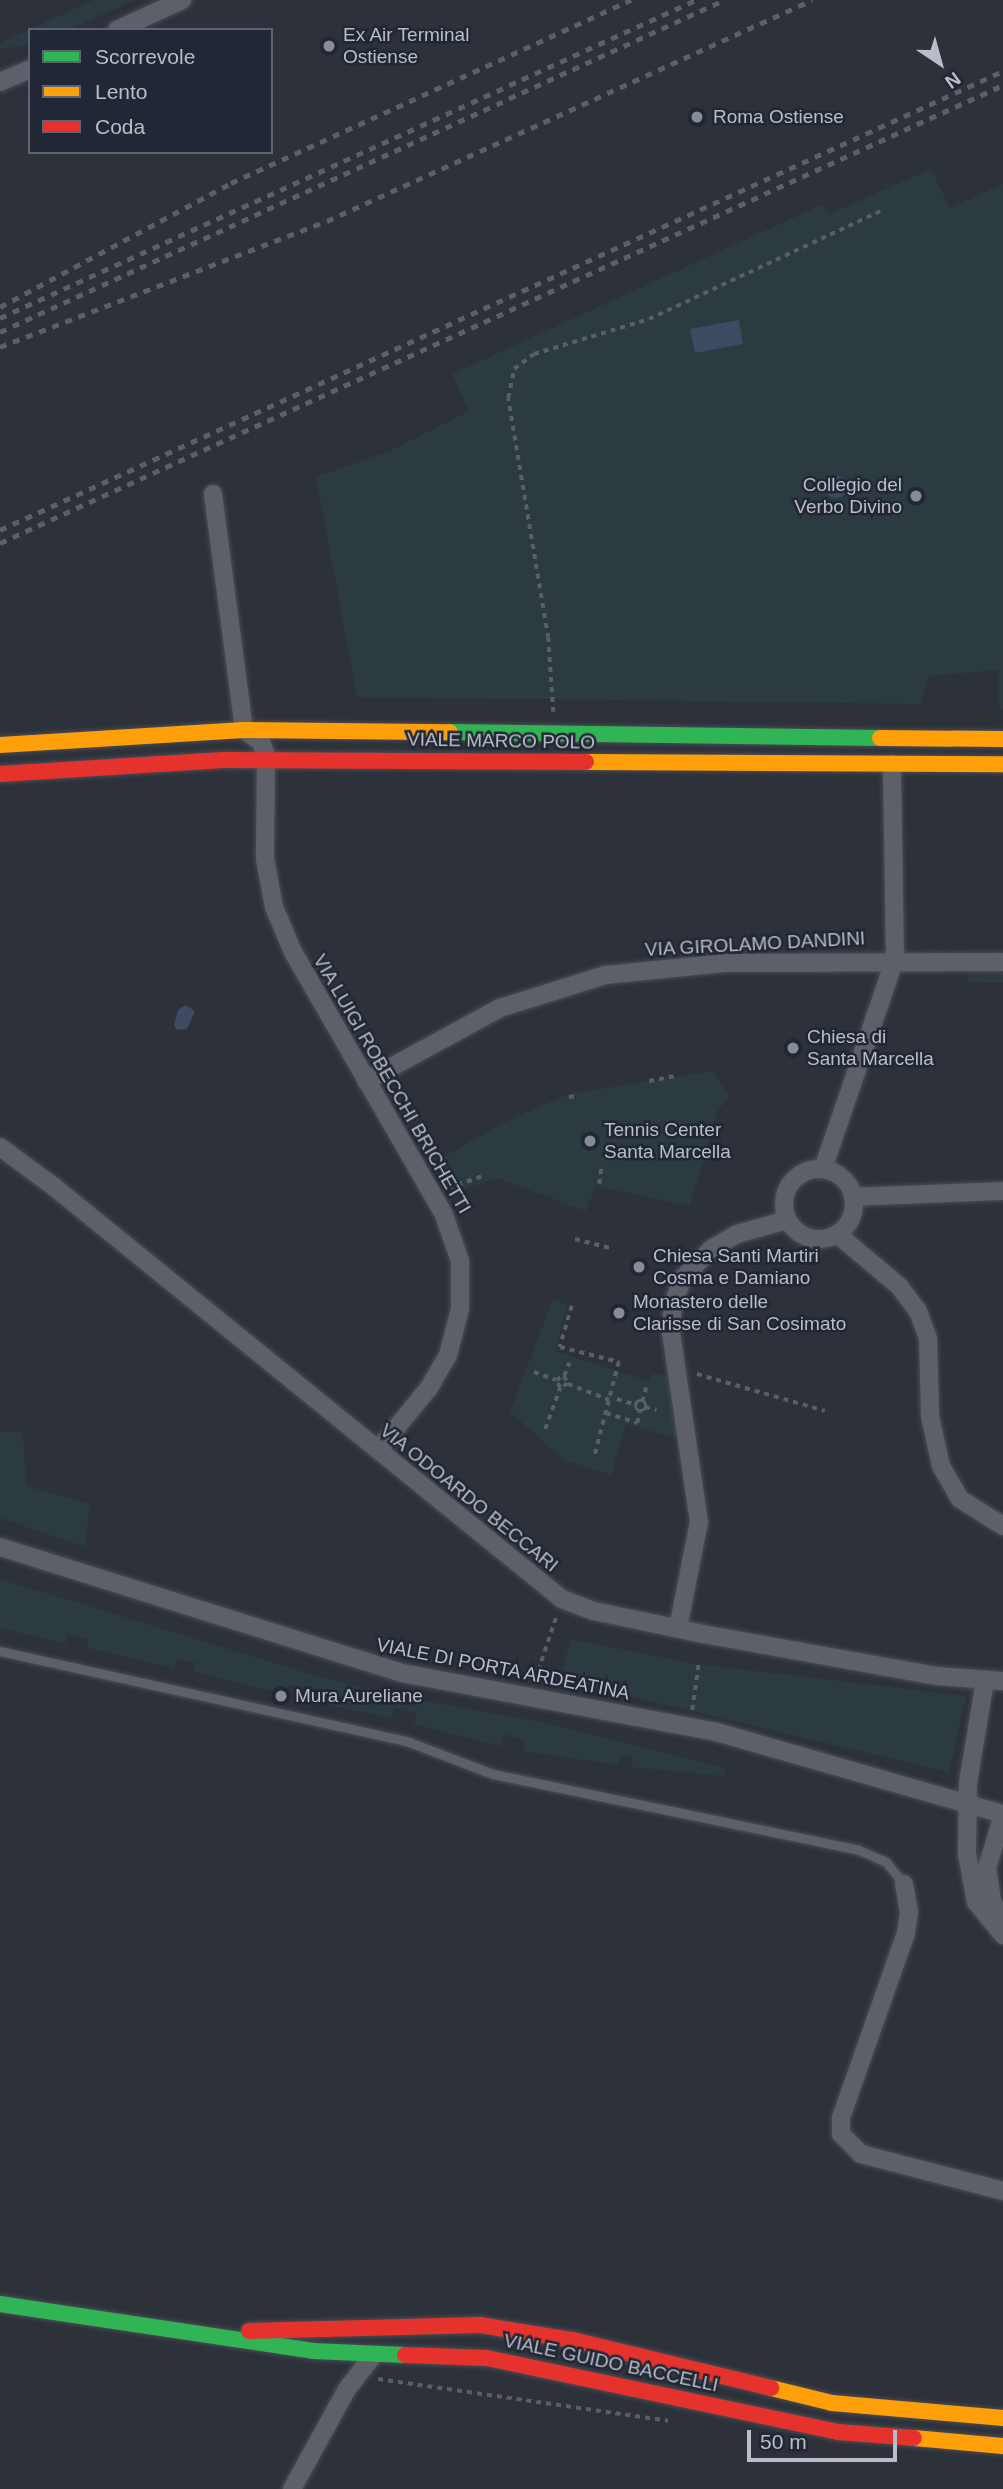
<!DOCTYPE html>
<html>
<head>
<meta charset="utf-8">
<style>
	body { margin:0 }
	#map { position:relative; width:1003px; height:2489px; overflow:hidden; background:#2d313a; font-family:Helvetica,sans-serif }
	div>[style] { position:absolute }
	.green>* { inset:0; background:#2b3b40 }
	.water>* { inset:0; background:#3e4a62 }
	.round { border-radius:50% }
	.path>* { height:3.5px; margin-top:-1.75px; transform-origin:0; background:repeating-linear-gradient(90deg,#5b5f65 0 5px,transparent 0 10px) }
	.path>.ring { margin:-1.75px; padding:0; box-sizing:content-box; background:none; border:3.5px solid #5b5f65; border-radius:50% }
	.roads { filter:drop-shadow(0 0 2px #494c52) drop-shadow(0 0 2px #494c52) }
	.lane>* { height:9px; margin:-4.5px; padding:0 4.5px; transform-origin:4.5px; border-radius:4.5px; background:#5d6068 }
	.street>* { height:18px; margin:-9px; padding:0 9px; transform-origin:9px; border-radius:9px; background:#5d6068 }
	.street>.ring { margin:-9px; padding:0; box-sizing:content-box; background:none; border:18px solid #5d6068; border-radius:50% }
	.fast>* { height:16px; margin:-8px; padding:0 8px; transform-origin:8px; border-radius:8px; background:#30b455 }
	.slow>* { height:16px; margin:-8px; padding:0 8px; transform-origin:8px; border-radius:8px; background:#ff9f0a }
	.jam>* { height:16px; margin:-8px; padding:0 8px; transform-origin:8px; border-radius:8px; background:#e5322d }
	.rail>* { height:5px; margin-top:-2.5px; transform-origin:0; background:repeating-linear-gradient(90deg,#5c5f66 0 7px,transparent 0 14px) }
	.dots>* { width:19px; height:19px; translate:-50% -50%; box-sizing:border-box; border:4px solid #212734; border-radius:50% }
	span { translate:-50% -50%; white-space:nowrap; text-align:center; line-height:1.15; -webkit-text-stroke:5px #212734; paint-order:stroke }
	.poi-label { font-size:19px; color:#b8bdc9 }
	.left { translate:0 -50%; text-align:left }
	.right { translate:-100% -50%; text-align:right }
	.street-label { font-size:19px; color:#b8bdc9 }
	.legend { position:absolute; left:28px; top:28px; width:245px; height:126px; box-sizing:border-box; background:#212734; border:2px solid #5d6370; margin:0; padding:9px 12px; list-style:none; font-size:21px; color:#b8bdc9 }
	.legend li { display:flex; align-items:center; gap:14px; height:35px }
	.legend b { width:35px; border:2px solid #5d6370 }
	.north { position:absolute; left:905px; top:28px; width:70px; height:70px; -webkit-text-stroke:5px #212734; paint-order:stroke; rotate:144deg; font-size:19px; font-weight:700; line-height:28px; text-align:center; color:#b8bdc9 }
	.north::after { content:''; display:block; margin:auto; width:24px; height:32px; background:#b8bdc9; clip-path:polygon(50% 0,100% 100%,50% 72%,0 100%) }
	.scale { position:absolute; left:747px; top:2430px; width:150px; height:32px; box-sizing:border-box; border:4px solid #b8bdc9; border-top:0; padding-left:9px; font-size:21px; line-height:24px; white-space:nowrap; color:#b8bdc9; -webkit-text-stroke:5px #212734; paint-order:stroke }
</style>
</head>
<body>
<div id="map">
	<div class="green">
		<i style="clip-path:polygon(93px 0,135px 0,68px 30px,30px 30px,30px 45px,0 49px,0 43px)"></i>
		<i style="clip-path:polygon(931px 169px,950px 208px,1003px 184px,1003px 709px,999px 709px,998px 670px,928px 676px,921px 704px,357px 697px,316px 477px,389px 451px,469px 411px,452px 374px,823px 204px,829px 214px)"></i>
		<i style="clip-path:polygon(969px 972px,1003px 973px,1003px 983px,968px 982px)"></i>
		<i style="clip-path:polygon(712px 1071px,730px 1095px,717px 1112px,690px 1206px,596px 1186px,586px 1211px,498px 1178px,454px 1192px,436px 1161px,507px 1121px,569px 1094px)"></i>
		<i style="clip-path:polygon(553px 1299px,567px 1305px,555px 1351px,649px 1381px,651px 1373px,668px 1376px,679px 1439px,626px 1424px,611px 1475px,564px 1460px,510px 1412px)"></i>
		<i style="clip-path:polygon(0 1431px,23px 1432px,26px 1486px,90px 1504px,85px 1547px,0 1518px)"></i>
		<i style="clip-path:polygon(0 1579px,304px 1672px,387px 1694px,547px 1723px,726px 1768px,724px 1776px,631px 1767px,632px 1757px,620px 1755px,618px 1765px,523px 1751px,526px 1741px,505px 1734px,501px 1746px,414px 1724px,416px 1713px,395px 1708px,392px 1718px,308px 1701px,310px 1690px,288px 1685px,285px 1694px,194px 1672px,196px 1663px,177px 1659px,174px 1668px,87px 1648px,89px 1639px,68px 1634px,65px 1644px,0 1628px)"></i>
		<i style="clip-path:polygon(570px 1639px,696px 1664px,966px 1696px,949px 1772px,561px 1680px)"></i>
	</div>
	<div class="water">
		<i style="clip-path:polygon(739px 320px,743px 344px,695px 353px,690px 329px)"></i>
		<i class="round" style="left:825px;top:476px;width:22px;height:22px"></i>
		<i style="clip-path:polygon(185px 1005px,195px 1011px,187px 1029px,177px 1030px,174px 1025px,178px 1010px)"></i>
	</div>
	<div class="path">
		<i style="left:553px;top:712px;width:74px;rotate:-93.9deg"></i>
		<i style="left:548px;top:638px;width:243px;rotate:-99.5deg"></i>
		<i style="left:508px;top:398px;width:30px;rotate:-78deg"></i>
		<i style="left:514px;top:369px;width:25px;rotate:-37deg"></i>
		<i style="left:534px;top:354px;width:120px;rotate:-16.9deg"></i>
		<i style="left:649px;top:319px;width:258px;rotate:-25deg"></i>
		<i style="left:649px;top:1081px;width:26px;rotate:-11deg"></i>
		<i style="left:569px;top:1097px;width:8px;rotate:-7deg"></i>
		<i style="left:599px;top:1184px;width:17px;rotate:-83deg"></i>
		<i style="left:448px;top:1188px;width:36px;rotate:-19deg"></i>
		<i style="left:575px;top:1239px;width:40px;rotate:14.4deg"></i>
		<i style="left:572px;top:1306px;width:43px;rotate:106.3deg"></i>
		<i style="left:560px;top:1347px;width:61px;rotate:14.3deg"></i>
		<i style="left:619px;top:1362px;width:100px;rotate:104.5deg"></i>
		<i style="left:534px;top:1372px;width:23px;rotate:20deg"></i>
		<i style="left:697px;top:1374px;width:133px;rotate:16.1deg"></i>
		<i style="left:564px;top:1376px;width:14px;rotate:-69deg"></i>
		<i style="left:568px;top:1384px;width:9px;rotate:153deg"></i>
		<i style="left:560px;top:1388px;width:9px;rotate:-117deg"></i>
		<i style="left:556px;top:1380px;width:9px;rotate:-27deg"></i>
		<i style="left:564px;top:1376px;width:9px;rotate:63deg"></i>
		<i style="left:568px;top:1384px;width:44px;rotate:21.3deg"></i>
		<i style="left:617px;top:1399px;width:21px;rotate:17deg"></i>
		<i class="ring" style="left:636px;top:1401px;width:6.5px;height:6.5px"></i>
		<i style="left:642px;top:1402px;width:15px;rotate:-74deg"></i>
		<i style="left:645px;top:1407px;width:12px;rotate:14deg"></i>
		<i style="left:606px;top:1413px;width:33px;rotate:18deg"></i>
		<i style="left:637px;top:1423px;width:13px;rotate:-77deg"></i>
		<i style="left:545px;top:1429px;width:44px;rotate:-69.9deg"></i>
		<i style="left:535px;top:1680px;width:70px;rotate:-71.6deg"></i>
		<i style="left:692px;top:1710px;width:50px;rotate:-82deg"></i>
		<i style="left:378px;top:2379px;width:293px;rotate:8.2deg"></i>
	</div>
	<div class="roads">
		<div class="lane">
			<i style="left:0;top:1651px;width:419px;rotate:12.5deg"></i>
			<i style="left:409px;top:1742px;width:90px;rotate:20.9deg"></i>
			<i style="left:493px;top:1774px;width:374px;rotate:11.7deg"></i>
			<i style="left:859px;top:1850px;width:30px;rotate:24deg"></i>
			<i style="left:886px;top:1862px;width:28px;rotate:51deg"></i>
		</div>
		<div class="street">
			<i style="left:117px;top:30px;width:72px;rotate:-24.8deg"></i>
			<i style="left:0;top:82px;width:33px;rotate:-23deg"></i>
			<i style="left:213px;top:494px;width:238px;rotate:82.5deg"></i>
			<i style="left:244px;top:730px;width:21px;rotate:35deg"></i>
			<i style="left:261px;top:742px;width:14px;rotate:69deg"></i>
			<i style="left:266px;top:755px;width:104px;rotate:90.6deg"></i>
			<i style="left:265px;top:859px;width:49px;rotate:79.4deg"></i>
			<i style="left:274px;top:907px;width:49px;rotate:67.1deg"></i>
			<i style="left:293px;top:952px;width:303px;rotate:60.1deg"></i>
			<i style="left:444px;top:1215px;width:49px;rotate:70.8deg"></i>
			<i style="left:460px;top:1261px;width:48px;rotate:90deg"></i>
			<i style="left:460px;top:1309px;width:48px;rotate:104.6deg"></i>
			<i style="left:448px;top:1355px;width:39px;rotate:120deg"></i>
			<i style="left:428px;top:1389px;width:79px;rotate:129.3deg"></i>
			<i style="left:366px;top:1081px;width:153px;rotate:-28.6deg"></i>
			<i style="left:500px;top:1008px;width:110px;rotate:-17.4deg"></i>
			<i style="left:605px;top:975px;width:122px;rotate:-5.7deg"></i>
			<i style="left:726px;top:963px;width:277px;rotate:-0.2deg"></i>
			<i style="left:0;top:1147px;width:66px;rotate:36.3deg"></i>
			<i style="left:53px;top:1186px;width:655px;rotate:39.06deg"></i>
			<i style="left:562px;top:1599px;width:34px;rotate:21deg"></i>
			<i style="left:594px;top:1611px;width:111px;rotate:11.9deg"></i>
			<i style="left:703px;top:1634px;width:238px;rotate:10.2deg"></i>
			<i style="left:937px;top:1676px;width:66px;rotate:4.3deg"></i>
			<i style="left:823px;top:1169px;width:222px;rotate:-71.1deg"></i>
			<i style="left:895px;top:959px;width:195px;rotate:-90.9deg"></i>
			<i class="ring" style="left:784px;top:1169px;width:52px;height:52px"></i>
			<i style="left:853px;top:1197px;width:150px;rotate:-2.3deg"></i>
			<i style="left:837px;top:1234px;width:81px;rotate:40deg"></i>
			<i style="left:899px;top:1286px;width:31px;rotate:53deg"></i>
			<i style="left:918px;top:1311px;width:29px;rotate:70deg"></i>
			<i style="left:928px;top:1338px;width:78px;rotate:88.5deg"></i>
			<i style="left:930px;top:1416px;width:51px;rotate:77.6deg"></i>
			<i style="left:941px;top:1466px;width:38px;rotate:60deg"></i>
			<i style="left:960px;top:1499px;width:51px;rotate:32.1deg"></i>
			<i style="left:0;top:1547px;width:421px;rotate:17.4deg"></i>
			<i style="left:402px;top:1673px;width:316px;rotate:10.6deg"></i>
			<i style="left:713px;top:1731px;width:302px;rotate:16deg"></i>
			<i style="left:678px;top:1628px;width:108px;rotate:-78.8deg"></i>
			<i style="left:699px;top:1522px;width:192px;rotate:-98.4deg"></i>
			<i style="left:671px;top:1332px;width:29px;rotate:-86deg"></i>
			<i style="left:673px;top:1303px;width:27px;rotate:-68deg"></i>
			<i style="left:683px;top:1278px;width:40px;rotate:-46deg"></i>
			<i style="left:711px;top:1249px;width:30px;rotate:-30deg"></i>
			<i style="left:737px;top:1234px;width:52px;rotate:-15.6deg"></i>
			<i style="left:985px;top:1681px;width:103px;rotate:99.5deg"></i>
			<i style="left:968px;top:1783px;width:71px;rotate:90.8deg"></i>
			<i style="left:967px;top:1854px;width:49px;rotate:79.4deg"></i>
			<i style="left:976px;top:1902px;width:43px;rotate:50.7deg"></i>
			<i style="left:1003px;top:1815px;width:55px;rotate:106.8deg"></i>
			<i style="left:987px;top:1868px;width:33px;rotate:81deg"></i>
			<i style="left:992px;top:1901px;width:24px;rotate:62deg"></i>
			<i style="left:904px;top:1884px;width:28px;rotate:80deg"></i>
			<i style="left:909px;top:1912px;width:21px;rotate:98deg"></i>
			<i style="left:906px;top:1933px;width:196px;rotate:109.4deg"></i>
			<i style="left:841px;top:2118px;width:16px;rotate:90deg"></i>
			<i style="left:841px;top:2134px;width:28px;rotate:45deg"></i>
			<i style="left:861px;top:2154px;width:147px;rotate:14.6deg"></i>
			<i style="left:292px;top:2489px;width:114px;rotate:-61.2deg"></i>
			<i style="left:347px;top:2389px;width:41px;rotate:-52deg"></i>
		</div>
		<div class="fast">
			<i style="left:450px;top:732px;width:430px;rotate:0.8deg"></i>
			<i style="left:0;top:2304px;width:317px;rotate:8.5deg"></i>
			<i style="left:313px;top:2351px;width:92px;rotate:2.5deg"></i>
		</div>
		<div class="slow">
			<i style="left:880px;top:738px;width:123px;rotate:0.5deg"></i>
			<i style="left:0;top:745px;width:244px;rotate:-3.5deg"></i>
			<i style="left:244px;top:730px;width:206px;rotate:0.6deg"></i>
			<i style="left:586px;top:762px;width:417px;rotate:0.3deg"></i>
			<i style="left:771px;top:2388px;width:63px;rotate:13.8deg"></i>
			<i style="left:832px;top:2403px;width:172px;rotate:5deg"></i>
			<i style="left:914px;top:2438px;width:89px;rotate:5.1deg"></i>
		</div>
		<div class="jam">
			<i style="left:0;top:774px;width:224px;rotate:-3.6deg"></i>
			<i style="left:224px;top:760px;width:362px;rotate:0.3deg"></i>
			<i style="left:249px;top:2331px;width:231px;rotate:-1.5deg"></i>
			<i style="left:480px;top:2325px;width:94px;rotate:9.2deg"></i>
			<i style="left:573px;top:2340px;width:204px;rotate:13.6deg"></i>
			<i style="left:405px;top:2355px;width:82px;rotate:2.1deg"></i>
			<i style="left:487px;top:2358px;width:359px;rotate:11.9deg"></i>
			<i style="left:838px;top:2432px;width:76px;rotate:4.5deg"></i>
		</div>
	</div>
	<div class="rail">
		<i style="left:0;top:307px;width:262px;rotate:-28.2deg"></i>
		<i style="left:231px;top:183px;width:440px;rotate:-24.6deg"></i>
		<i style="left:0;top:318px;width:765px;rotate:-24.56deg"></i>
		<i style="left:0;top:332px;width:796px;rotate:-24.63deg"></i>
		<i style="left:0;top:347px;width:350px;rotate:-21.1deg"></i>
		<i style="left:327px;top:221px;width:533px;rotate:-24.5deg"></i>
		<i style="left:0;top:530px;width:1103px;rotate:-24.59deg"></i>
		<i style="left:0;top:543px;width:1103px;rotate:-24.54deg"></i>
	</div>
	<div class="dots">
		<i style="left:329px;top:46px;background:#878c97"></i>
		<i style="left:697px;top:117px;background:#878c97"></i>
		<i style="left:916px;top:496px;background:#878c97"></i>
		<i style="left:793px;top:1048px;background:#878c97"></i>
		<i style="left:590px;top:1141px;background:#878c97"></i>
		<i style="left:639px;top:1267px;background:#878c97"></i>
		<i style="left:619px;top:1313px;background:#878c97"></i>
		<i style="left:281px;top:1696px;background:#878c97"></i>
	</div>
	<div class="poi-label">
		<span class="left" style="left:343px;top:46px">Ex Air Terminal<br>Ostiense</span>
		<span class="left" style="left:713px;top:117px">Roma Ostiense</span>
		<span class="right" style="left:902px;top:496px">Collegio del<br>Verbo Divino</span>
		<span class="left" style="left:807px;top:1048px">Chiesa di<br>Santa Marcella</span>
		<span class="left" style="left:604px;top:1141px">Tennis Center<br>Santa Marcella</span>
		<span class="left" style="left:653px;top:1267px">Chiesa Santi Martiri<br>Cosma e Damiano</span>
		<span class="left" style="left:633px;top:1313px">Monastero delle<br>Clarisse di San Cosimato</span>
		<span class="left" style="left:295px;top:1696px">Mura Aureliane</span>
	</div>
	<div class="street-label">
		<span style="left:501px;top:741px;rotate:1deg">VIALE MARCO POLO</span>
		<span style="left:755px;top:944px;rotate:-3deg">VIA GIROLAMO DANDINI</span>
		<span style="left:392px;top:1084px;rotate:60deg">VIA LUIGI ROBECCHI BRICHETTI</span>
		<span style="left:469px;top:1498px;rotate:39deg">VIA ODOARDO BECCARI</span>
		<span style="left:503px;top:1669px;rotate:11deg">VIALE DI PORTA ARDEATINA</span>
		<span style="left:611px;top:2363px;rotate:12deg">VIALE GUIDO BACCELLI</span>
	</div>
	<ul class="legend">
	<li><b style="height:9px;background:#30b455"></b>Scorrevole</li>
	<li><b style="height:9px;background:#ff9f0a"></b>Lento</li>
	<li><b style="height:9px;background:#e5322d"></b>Coda</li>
	</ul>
	<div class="north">N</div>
	<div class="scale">50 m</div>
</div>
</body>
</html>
